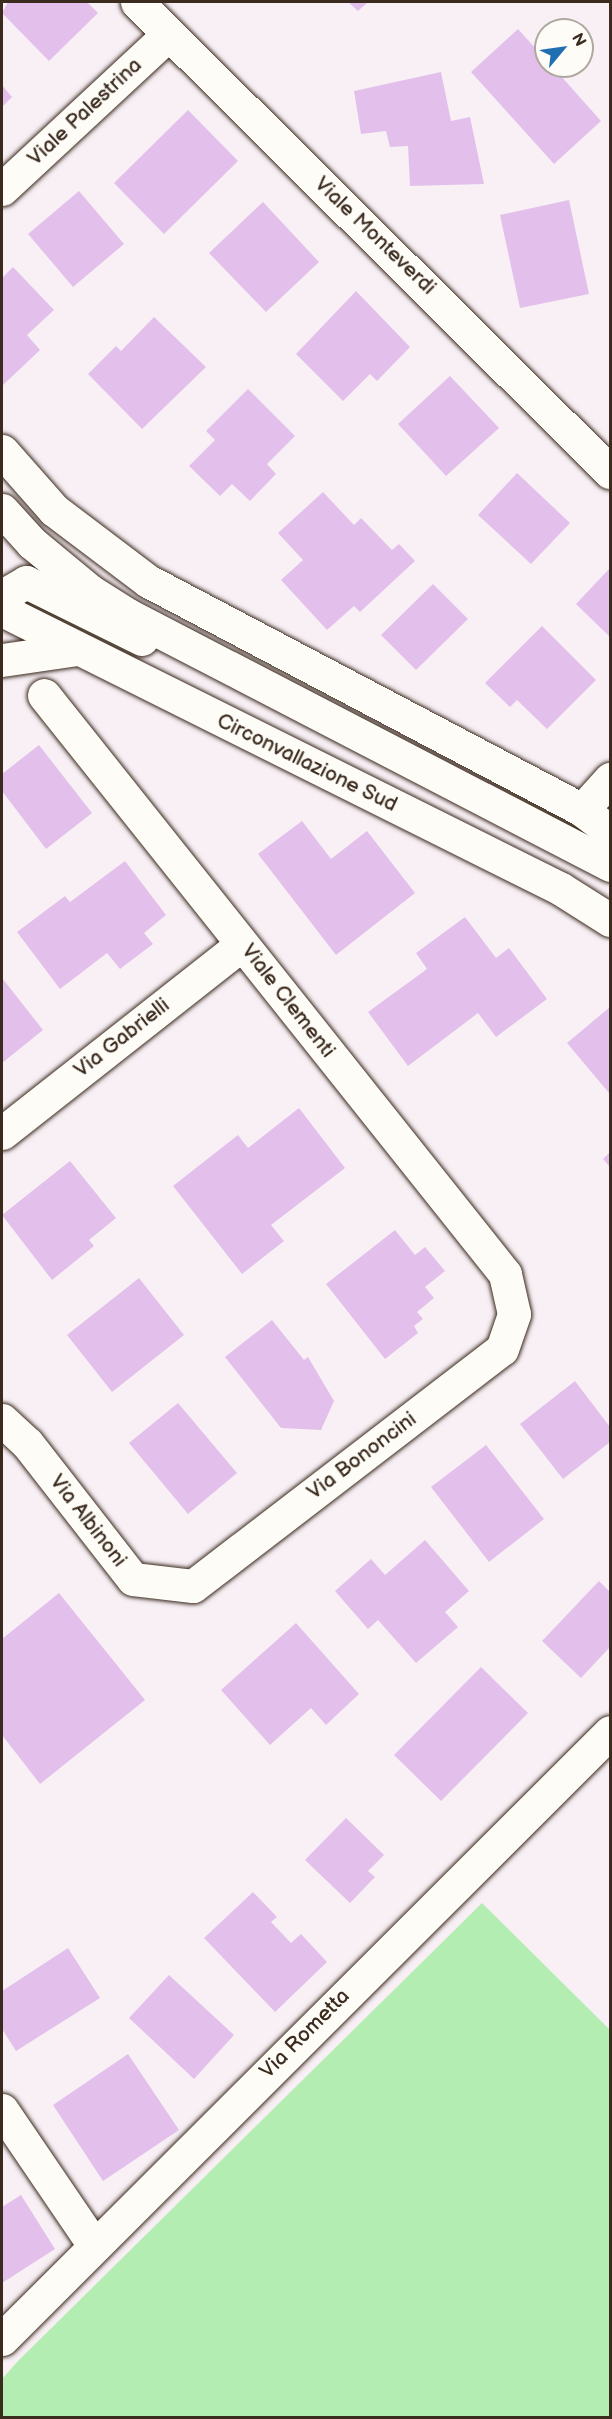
<!DOCTYPE html>
<html>
<head>
<meta charset="utf-8">
<style>
	body { margin:0 }
	#map { position:relative; width:612px; height:2419px; overflow:hidden; background:#f8f0f5; font-family:"Balsamiq Sans",sans-serif }
	div>[style] { position:absolute }
	.green>* { inset:0; background:#b4edb1 }
	.building>* { inset:0; background:#e3c0eb }
	.roads { filter:drop-shadow(0 0 2px #3b2a1e) drop-shadow(0 0 2px #3b2a1e) }
	.minor>* { height:33px; margin:-16.5px; padding:0 16.5px; transform-origin:16.5px; border-radius:16.5px; background:#fdfcf7 }
	.major>* { height:33px; margin:-16.5px; padding:0 16.5px; transform-origin:16.5px; border-radius:16.5px; background:#fdfcf7 }
	span { translate:-50% -50%; white-space:nowrap; text-align:center; line-height:1.15; -webkit-text-stroke:4.5px #fdfcf7; paint-order:stroke }
	.street-label { font-size:21px; color:#3b2a1e }
	.frame { position:absolute; inset:0; border:3px solid #3b2a1e; pointer-events:none }
	.north { position:absolute; left:534px; top:18px; width:60px; height:60px; box-sizing:border-box; background:#fdfcf7; border:2px solid #afa8a0; border-radius:50%; rotate:61deg; font-size:16px; font-weight:700; line-height:24px; text-align:center; color:#3b2a1e }
	.north::after { content:''; display:block; margin:auto; width:21px; height:27px; background:#1f6fb2; clip-path:polygon(50% 0,100% 100%,50% 72%,0 100%) }
</style>
</head>
<body>
<div id="map">
	<div class="green">
		<i style="clip-path:polygon(482px 1903px,610px 2030px,610px 2417px,2px 2417px,2px 2379px,18px 2361px)"></i>
	</div>
	<div class="building">
		<i style="clip-path:polygon(8px 2px,87px 2px,98px 13px,49px 61px,2px 13px)"></i>
		<i style="clip-path:polygon(348px 2px,368px 2px,358px 11px)"></i>
		<i style="clip-path:polygon(518px 29px,546px 60px,546px 66px,552px 66px,601px 121px,554px 164px,471px 72px)"></i>
		<i style="clip-path:polygon(441px 72px,451px 121px,470px 117px,484px 184px,410px 186px,408px 146px,390px 147px,386px 131px,361px 134px,354px 91px)"></i>
		<i style="clip-path:polygon(2px 85px,12px 97px,2px 107px)"></i>
		<i style="clip-path:polygon(188px 110px,238px 161px,164px 234px,114px 183px)"></i>
		<i style="clip-path:polygon(79px 191px,124px 244px,73px 287px,28px 234px)"></i>
		<i style="clip-path:polygon(569px 200px,589px 294px,520px 308px,500px 215px)"></i>
		<i style="clip-path:polygon(263px 202px,319px 262px,266px 312px,209px 253px)"></i>
		<i style="clip-path:polygon(13px 267px,54px 310px,27px 335px,40px 350px,2px 386px,2px 278px)"></i>
		<i style="clip-path:polygon(356px 291px,410px 347px,377px 381px,370px 374px,343px 401px,296px 354px)"></i>
		<i style="clip-path:polygon(154px 317px,206px 367px,142px 429px,88px 374px,116px 346px,121px 351px)"></i>
		<i style="clip-path:polygon(450px 376px,499px 428px,446px 476px,398px 424px)"></i>
		<i style="clip-path:polygon(248px 389px,295px 436px,267px 464px,276px 474px,250px 501px,232px 484px,220px 496px,189px 466px,215px 440px,206px 431px)"></i>
		<i style="clip-path:polygon(517px 473px,570px 523px,531px 564px,478px 515px)"></i>
		<i style="clip-path:polygon(323px 492px,354px 525px,361px 518px,392px 550px,399px 544px,415px 561px,360px 612px,354px 606px,327px 630px,281px 580px,303px 560px,278px 533px)"></i>
		<i style="clip-path:polygon(610px 568px,610px 637px,576px 604px)"></i>
		<i style="clip-path:polygon(433px 584px,468px 619px,416px 670px,381px 635px)"></i>
		<i style="clip-path:polygon(542px 626px,596px 680px,547px 729px,517px 700px,510px 707px,485px 683px)"></i>
		<i style="clip-path:polygon(39px 745px,92px 813px,46px 849px,2px 791px,2px 774px)"></i>
		<i style="clip-path:polygon(302px 821px,331px 859px,367px 831px,415px 893px,336px 955px,258px 854px)"></i>
		<i style="clip-path:polygon(125px 861px,166px 915px,144px 933px,153px 944px,120px 969px,107px 953px,60px 989px,17px 932px,65px 896px,70px 902px)"></i>
		<i style="clip-path:polygon(465px 917px,496px 958px,509px 948px,547px 999px,496px 1037px,478px 1013px,408px 1066px,368px 1012px,427px 969px,416px 953px)"></i>
		<i style="clip-path:polygon(2px 978px,43px 1030px,2px 1063px)"></i>
		<i style="clip-path:polygon(610px 1007px,610px 1092px,609px 1093px,567px 1043px)"></i>
		<i style="clip-path:polygon(299px 1108px,345px 1168px,271px 1225px,284px 1241px,242px 1274px,173px 1186px,238px 1135px,248px 1148px)"></i>
		<i style="clip-path:polygon(610px 1152px,610px 1167px,603px 1159px)"></i>
		<i style="clip-path:polygon(70px 1161px,116px 1218px,89px 1240px,94px 1246px,52px 1280px,2px 1215px)"></i>
		<i style="clip-path:polygon(395px 1230px,415px 1255px,425px 1247px,445px 1271px,425px 1287px,434px 1298px,417px 1312px,423px 1319px,414px 1326px,418px 1333px,385px 1359px,326px 1284px)"></i>
		<i style="clip-path:polygon(139px 1278px,184px 1335px,112px 1392px,67px 1335px)"></i>
		<i style="clip-path:polygon(272px 1320px,304px 1360px,308px 1357px,334px 1401px,321px 1430px,281px 1428px,225px 1357px)"></i>
		<i style="clip-path:polygon(575px 1381px,610px 1427px,610px 1442px,563px 1479px,520px 1424px)"></i>
		<i style="clip-path:polygon(178px 1403px,237px 1473px,188px 1514px,129px 1443px)"></i>
		<i style="clip-path:polygon(486px 1445px,544px 1519px,489px 1562px,431px 1487px)"></i>
		<i style="clip-path:polygon(425px 1540px,469px 1591px,445px 1612px,458px 1627px,416px 1663px,378px 1620px,368px 1629px,335px 1591px,371px 1559px,385px 1575px)"></i>
		<i style="clip-path:polygon(599px 1581px,610px 1592px,610px 1647px,581px 1678px,542px 1641px)"></i>
		<i style="clip-path:polygon(59px 1593px,145px 1700px,40px 1784px,2px 1735px,2px 1639px)"></i>
		<i style="clip-path:polygon(296px 1623px,359px 1694px,326px 1725px,311px 1708px,270px 1745px,221px 1690px)"></i>
		<i style="clip-path:polygon(481px 1667px,528px 1713px,441px 1801px,394px 1755px)"></i>
		<i style="clip-path:polygon(346px 1818px,384px 1855px,368px 1871px,375px 1877px,350px 1903px,305px 1860px)"></i>
		<i style="clip-path:polygon(253px 1892px,277px 1917px,271px 1922px,291px 1943px,301px 1934px,327px 1962px,275px 2012px,204px 1938px)"></i>
		<i style="clip-path:polygon(68px 1948px,100px 1998px,16px 2051px,2px 2029px,2px 1991px)"></i>
		<i style="clip-path:polygon(169px 1975px,234px 2035px,194px 2079px,129px 2018px)"></i>
		<i style="clip-path:polygon(128px 2054px,179px 2130px,103px 2181px,53px 2105px)"></i>
		<i style="clip-path:polygon(21px 2195px,55px 2249px,2px 2283px,2px 2207px)"></i>
	</div>
	<div class="roads">
		<div class="minor">
			<i style="left:137px;top:2px;width:667px;rotate:44.82deg"></i>
			<i style="left:2px;top:189px;width:226px;rotate:-42.9deg"></i>
			<i style="left:2px;top:451px;width:79px;rotate:48.6deg"></i>
			<i style="left:54px;top:510px;width:118px;rotate:37.1deg"></i>
			<i style="left:148px;top:581px;width:491px;rotate:27.8deg"></i>
			<i style="left:582px;top:810px;width:35px;rotate:37deg"></i>
			<i style="left:2px;top:596px;width:28px;rotate:-30deg"></i>
			<i style="left:26px;top:582px;width:129px;rotate:26.2deg"></i>
			<i style="left:2px;top:660px;width:76px;rotate:-8.3deg"></i>
			<i style="left:582px;top:810px;width:42px;rotate:-47.9deg"></i>
			<i style="left:2px;top:1133px;width:305px;rotate:-38.2deg"></i>
			<i style="left:2px;top:1420px;width:34px;rotate:43deg"></i>
			<i style="left:27px;top:1443px;width:172px;rotate:52.1deg"></i>
			<i style="left:133px;top:1579px;width:60px;rotate:6.7deg"></i>
			<i style="left:193px;top:1586px;width:389px;rotate:-37.5deg"></i>
			<i style="left:502px;top:1349px;width:37px;rotate:-71deg"></i>
			<i style="left:514px;top:1314px;width:41px;rotate:-102.7deg"></i>
			<i style="left:505px;top:1274px;width:740px;rotate:-128.53deg"></i>
			<i style="left:2px;top:2110px;width:162px;rotate:55.8deg"></i>
			<i style="left:2px;top:2339px;width:859px;rotate:-44.95deg"></i>
		</div>
		<div class="major">
			<i style="left:2px;top:510px;width:45px;rotate:47.7deg"></i>
			<i style="left:32px;top:543px;width:75px;rotate:39.6deg"></i>
			<i style="left:90px;top:591px;width:45px;rotate:32.3deg"></i>
			<i style="left:128px;top:615px;width:543px;rotate:27.41deg"></i>
			<i style="left:2px;top:610px;width:625px;rotate:26.52deg"></i>
			<i style="left:561px;top:889px;width:58px;rotate:32.3deg"></i>
		</div>
	</div>
	<div class="street-label">
		<span style="left:85px;top:112px;rotate:-43deg">Viale Palestrina</span>
		<span style="left:375px;top:236px;rotate:44deg">Viale Monteverdi</span>
		<span style="left:307px;top:763px;rotate:26deg">Circonvallazione Sud</span>
		<span style="left:288px;top:1001px;rotate:52deg">Viale Clementi</span>
		<span style="left:122px;top:1038px;rotate:-38deg">Via Gabrielli</span>
		<span style="left:362px;top:1456px;rotate:-37deg">Via Bononcini</span>
		<span style="left:88px;top:1521px;rotate:52deg">Via Albinoni</span>
		<span style="left:305px;top:2034px;rotate:-45deg">Via Rometta</span>
	</div>
	<div class="frame"></div>
	<div class="north">N</div>
</div>
</body>
</html>
